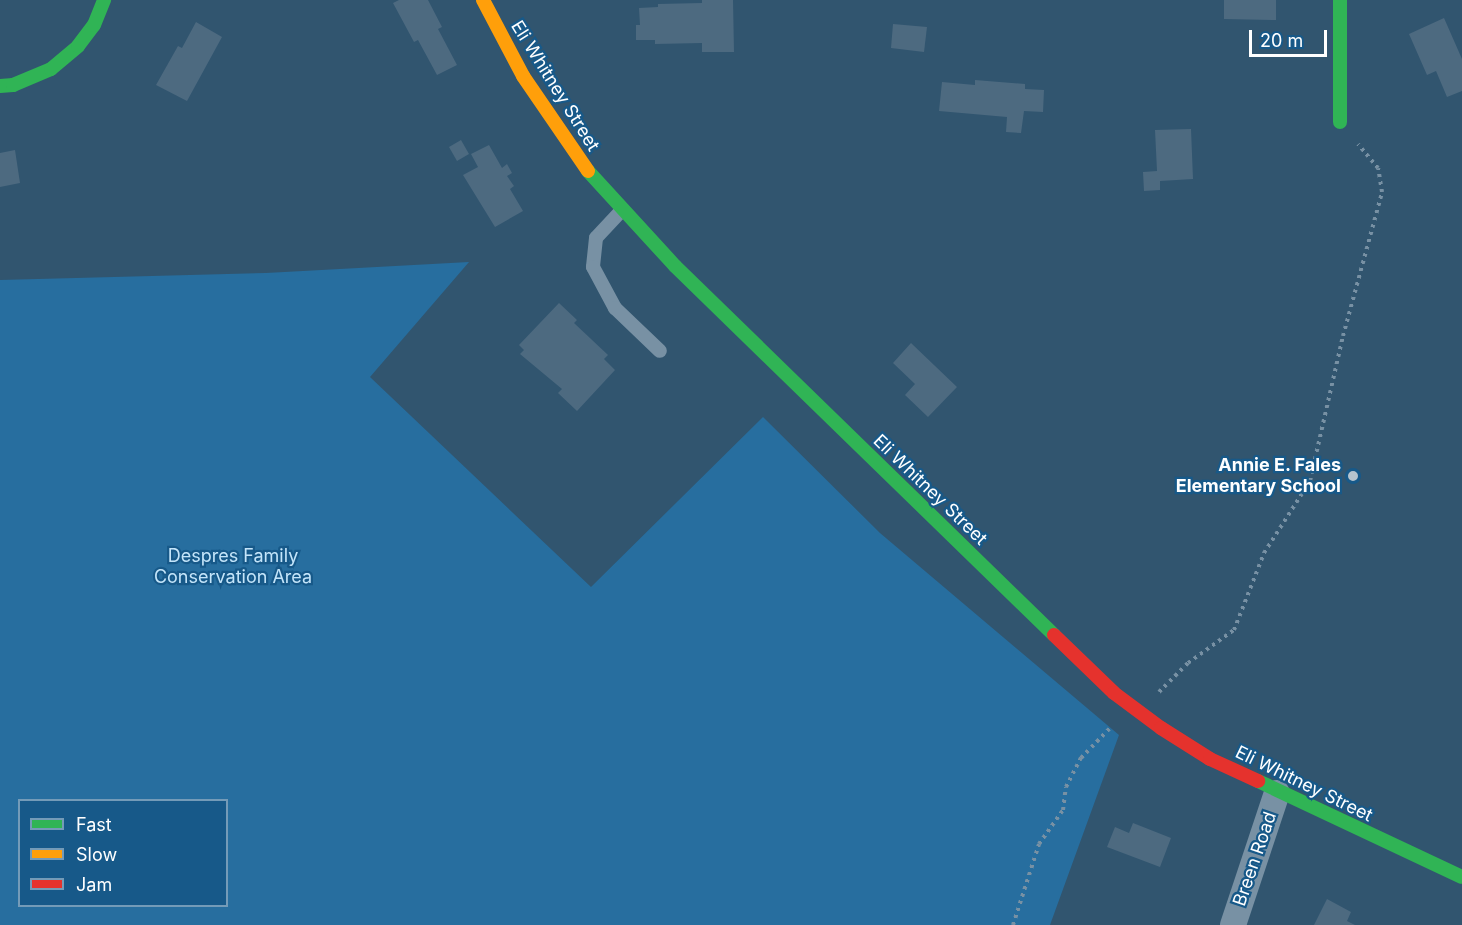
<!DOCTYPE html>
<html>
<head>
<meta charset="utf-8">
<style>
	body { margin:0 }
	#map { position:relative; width:1462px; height:925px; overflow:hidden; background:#31556f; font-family:Inter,sans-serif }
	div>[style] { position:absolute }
	.green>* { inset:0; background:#276e9f }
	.building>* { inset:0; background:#4d6a80 }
	.path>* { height:4px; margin-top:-2px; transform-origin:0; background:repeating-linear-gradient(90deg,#7891a4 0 3px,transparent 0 7.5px) }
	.lane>* { height:14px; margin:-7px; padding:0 7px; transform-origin:7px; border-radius:7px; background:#7891a4 }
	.street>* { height:26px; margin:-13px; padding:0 13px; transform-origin:13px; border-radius:13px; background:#7891a4 }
	.fast>* { height:14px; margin:-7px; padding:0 7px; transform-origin:7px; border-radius:7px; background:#30b455 }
	.slow>* { height:14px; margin:-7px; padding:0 7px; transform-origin:7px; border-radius:7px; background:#ff9f0a }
	.jam>* { height:14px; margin:-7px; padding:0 7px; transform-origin:7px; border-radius:7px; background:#e5322d }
	.dots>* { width:16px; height:16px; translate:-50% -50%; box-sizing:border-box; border:3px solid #175989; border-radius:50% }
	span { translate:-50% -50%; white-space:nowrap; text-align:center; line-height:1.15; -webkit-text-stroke:4.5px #175989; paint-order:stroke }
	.street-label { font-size:18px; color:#fff }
	.poi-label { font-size:18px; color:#fff; font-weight:700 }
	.right { translate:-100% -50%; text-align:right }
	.park-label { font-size:18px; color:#c4e5fa }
	.legend { position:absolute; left:18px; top:799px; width:210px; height:108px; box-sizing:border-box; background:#175989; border:2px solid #749bb8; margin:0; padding:8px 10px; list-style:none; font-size:18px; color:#fff }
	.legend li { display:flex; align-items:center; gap:12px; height:30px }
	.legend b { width:30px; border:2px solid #749bb8 }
	.scale { position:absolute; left:1249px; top:30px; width:78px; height:27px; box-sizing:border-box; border:3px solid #fff; border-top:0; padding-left:8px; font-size:18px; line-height:21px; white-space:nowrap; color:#fff; -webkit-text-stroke:4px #175989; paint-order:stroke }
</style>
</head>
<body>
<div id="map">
	<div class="green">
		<i style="clip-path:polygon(evenodd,469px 262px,370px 377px,591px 587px,763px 417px,880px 533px,1119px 735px,1050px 925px,0 925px,0 280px,266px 273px,469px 262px,20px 800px,226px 800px,226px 906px,20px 906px,20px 800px)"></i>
	</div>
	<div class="building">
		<i style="clip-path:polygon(399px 0,428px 0,442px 27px,438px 29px,457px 65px,437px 75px,418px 40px,414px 42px,393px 3px)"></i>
		<i style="clip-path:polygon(702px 0,733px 0,734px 52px,702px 52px,702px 43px,655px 44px,655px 40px,636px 40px,636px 25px,640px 25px,639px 8px,658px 7px,658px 4px,702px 3px)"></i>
		<i style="clip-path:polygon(1224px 0,1276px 0,1276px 20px,1224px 19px)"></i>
		<i style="clip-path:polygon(1444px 18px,1462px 59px,1462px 91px,1447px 97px,1436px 71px,1427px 75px,1409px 34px)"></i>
		<i style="clip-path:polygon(196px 22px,222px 37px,187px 101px,156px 85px,178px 46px,182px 48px)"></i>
		<i style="clip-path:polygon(893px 24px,927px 27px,924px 52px,891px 48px)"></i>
		<i style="clip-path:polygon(975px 80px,1025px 84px,1025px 89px,1044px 90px,1043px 112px,1024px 111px,1021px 133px,1006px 132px,1007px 117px,939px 111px,942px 82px,975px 85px)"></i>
		<i style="clip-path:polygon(1191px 129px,1193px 179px,1160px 181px,1160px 190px,1144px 191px,1143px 172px,1157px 171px,1155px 130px)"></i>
		<i style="clip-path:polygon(461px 140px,469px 154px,457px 161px,449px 147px)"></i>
		<i style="clip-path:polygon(489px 145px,502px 168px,507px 164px,512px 173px,507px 176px,514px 186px,510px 189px,523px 211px,495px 227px,463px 175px,478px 167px,471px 154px)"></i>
		<i style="clip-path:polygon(15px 150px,20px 183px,0 187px,0 153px)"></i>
		<i style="clip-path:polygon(559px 303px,577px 320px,574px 323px,608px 355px,604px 359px,615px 370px,577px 411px,558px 393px,562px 389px,520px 354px,524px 350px,519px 345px)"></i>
		<i style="clip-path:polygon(911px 343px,957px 387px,928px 417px,905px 395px,915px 384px,893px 363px)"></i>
		<i style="clip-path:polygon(1133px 823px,1171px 838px,1160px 867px,1107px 847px,1115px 827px,1129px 833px)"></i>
		<i style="clip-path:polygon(1327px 899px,1351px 912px,1347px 921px,1355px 925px,1314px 925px)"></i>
	</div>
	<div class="path">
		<i style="left:1159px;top:692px;width:41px;rotate:-45deg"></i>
		<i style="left:1188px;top:663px;width:57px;rotate:-35.7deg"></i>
		<i style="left:1234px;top:630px;width:83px;rotate:-68.7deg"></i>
		<i style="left:1264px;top:553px;width:85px;rotate:-57.4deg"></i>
		<i style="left:1310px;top:481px;width:149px;rotate:-77.2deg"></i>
		<i style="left:1343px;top:336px;width:149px;rotate:-74.8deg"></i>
		<i style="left:1382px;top:192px;width:24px;rotate:-99deg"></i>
		<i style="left:1378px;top:168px;width:31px;rotate:-130deg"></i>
		<i style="left:1013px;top:925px;width:85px;rotate:-72.2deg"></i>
		<i style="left:1039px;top:844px;width:42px;rotate:-54.8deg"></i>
		<i style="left:1063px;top:810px;width:23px;rotate:-83deg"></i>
		<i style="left:1066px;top:787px;width:33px;rotate:-63deg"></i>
		<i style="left:1081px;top:758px;width:43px;rotate:-45.9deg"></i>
	</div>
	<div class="lane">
		<i style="left:622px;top:210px;width:38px;rotate:133deg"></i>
		<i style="left:596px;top:238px;width:29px;rotate:96deg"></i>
		<i style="left:593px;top:267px;width:47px;rotate:61.8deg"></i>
		<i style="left:615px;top:308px;width:62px;rotate:43.7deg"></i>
	</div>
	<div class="street">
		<i style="left:1233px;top:925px;width:139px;rotate:-71.6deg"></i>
	</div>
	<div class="fast">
		<i style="left:1340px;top:0;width:122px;rotate:90deg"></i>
		<i style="left:0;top:86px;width:13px;rotate:-4deg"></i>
		<i style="left:13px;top:85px;width:41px;rotate:-22.8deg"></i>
		<i style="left:51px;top:69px;width:35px;rotate:-40deg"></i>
		<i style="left:78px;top:46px;width:26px;rotate:-53deg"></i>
		<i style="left:94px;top:25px;width:27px;rotate:-68deg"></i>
		<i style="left:588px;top:171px;width:129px;rotate:47.5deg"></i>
		<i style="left:675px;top:266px;width:529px;rotate:44.23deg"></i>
		<i style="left:1258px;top:781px;width:225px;rotate:25.2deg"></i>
	</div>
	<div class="slow">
		<i style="left:483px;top:0;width:86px;rotate:62.2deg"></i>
		<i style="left:523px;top:76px;width:115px;rotate:55.6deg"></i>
	</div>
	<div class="jam">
		<i style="left:1054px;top:635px;width:83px;rotate:44deg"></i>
		<i style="left:1114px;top:693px;width:59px;rotate:36.7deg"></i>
		<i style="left:1161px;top:728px;width:58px;rotate:32.3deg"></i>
		<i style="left:1210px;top:759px;width:53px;rotate:24.6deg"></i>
	</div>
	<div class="dots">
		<i style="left:1353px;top:476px;background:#b7c4cd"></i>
	</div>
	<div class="street-label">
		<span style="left:555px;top:86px;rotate:58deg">Eli Whitney Street</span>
		<span style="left:930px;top:490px;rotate:44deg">Eli Whitney Street</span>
		<span style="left:1304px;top:784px;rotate:26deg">Eli Whitney Street</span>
		<span style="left:1255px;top:859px;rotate:-71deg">Breen Road</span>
	</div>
	<div class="poi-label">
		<span class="right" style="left:1341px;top:476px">Annie E. Fales<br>Elementary School</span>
	</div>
	<div class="park-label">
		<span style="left:233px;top:567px">Despres Family<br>Conservation Area</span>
	</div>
	<ul class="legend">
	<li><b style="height:8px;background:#30b455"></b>Fast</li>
	<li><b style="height:8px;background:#ff9f0a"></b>Slow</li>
	<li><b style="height:8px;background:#e5322d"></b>Jam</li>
	</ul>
	<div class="scale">20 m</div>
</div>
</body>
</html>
